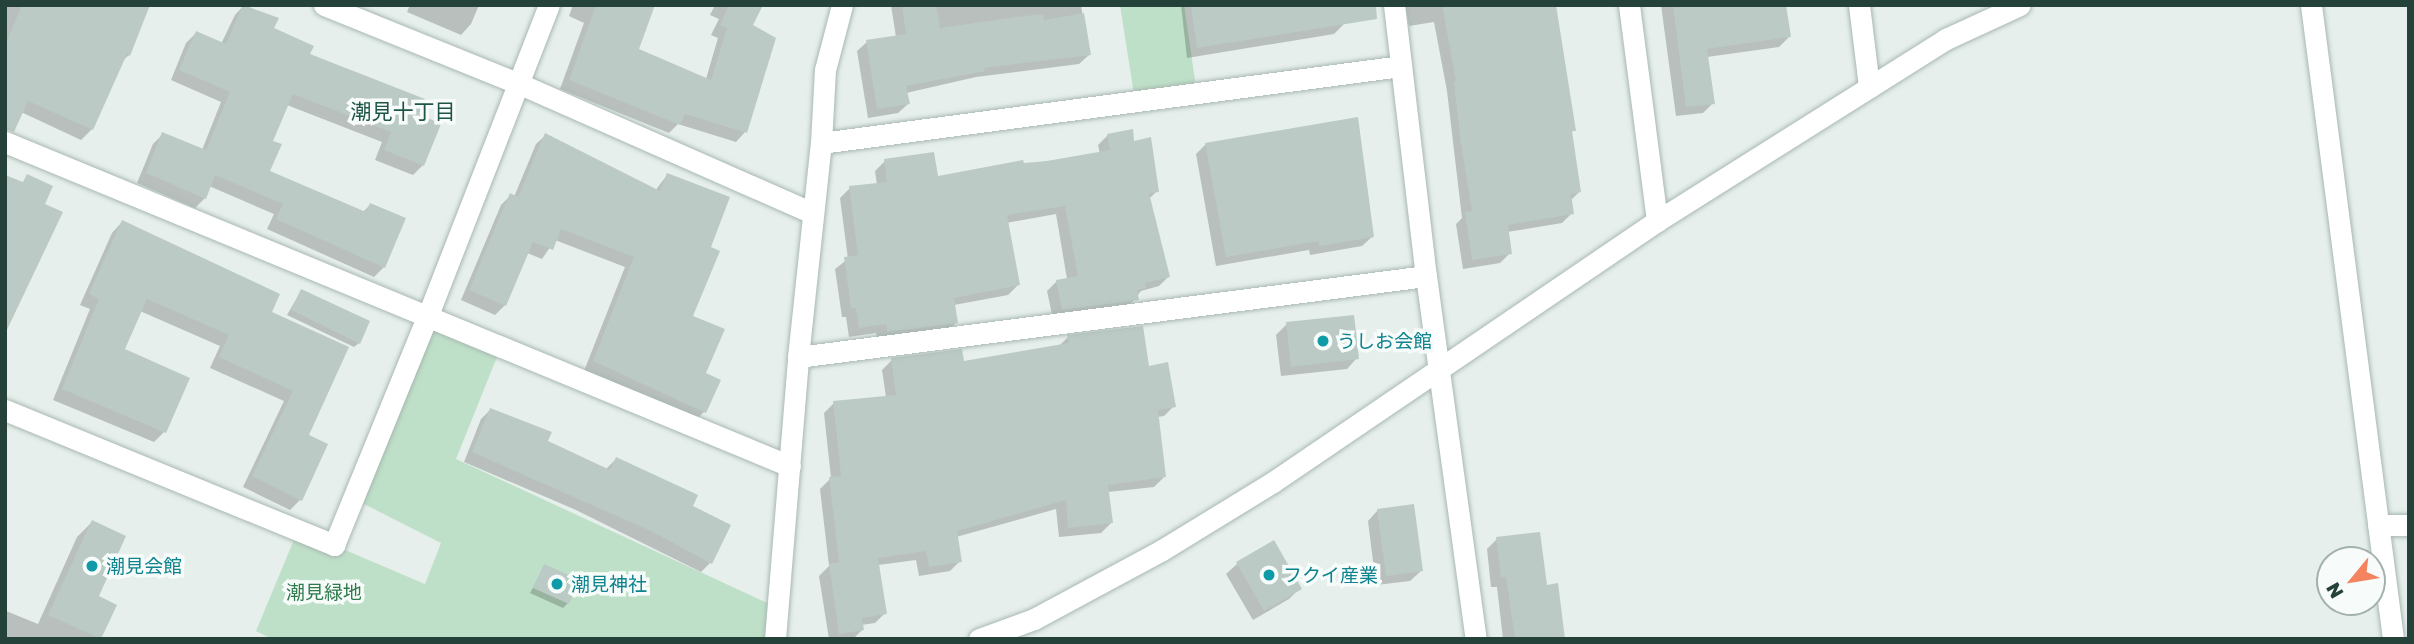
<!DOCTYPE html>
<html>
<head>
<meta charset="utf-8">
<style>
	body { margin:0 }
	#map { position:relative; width:2414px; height:644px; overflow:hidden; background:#e6efeb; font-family:"Golos Text","Noto Sans JP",sans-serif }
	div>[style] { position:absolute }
	.green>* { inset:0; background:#bfe0c8 }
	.shadow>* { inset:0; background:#0003 }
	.building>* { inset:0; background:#bbcac4 }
	.roads { filter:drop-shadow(0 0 2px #a8b8b2) drop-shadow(0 0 2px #a8b8b2) }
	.minor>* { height:21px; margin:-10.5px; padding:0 10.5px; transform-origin:10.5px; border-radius:10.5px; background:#fff }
	.dots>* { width:19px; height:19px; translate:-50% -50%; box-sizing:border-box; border:4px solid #f7fbf9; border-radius:50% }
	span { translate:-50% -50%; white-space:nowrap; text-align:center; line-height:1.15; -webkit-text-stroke:7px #f7fbf9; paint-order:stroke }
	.culture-label { font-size:19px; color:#0d838f }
	.left { translate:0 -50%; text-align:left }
	.park-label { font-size:19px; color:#2d7a4b }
	.neighbourhood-label { font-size:21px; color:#1f5548 }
	.frame { position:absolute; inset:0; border:7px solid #24423a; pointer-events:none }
	.north { position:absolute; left:2316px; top:546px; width:70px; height:70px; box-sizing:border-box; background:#f7fbf9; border:2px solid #a3b1ad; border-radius:50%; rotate:240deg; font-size:19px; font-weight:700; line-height:28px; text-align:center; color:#24423a }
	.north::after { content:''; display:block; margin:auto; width:24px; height:32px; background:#f4845f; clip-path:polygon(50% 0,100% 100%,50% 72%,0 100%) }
</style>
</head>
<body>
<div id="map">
	<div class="green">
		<i style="clip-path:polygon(1120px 5px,1184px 5px,1197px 94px,1135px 101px)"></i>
		<i style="clip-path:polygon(428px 315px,501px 347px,456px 459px,778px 608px,775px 639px,272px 639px,256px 631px,298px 530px,425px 584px,441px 543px,354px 499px)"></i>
	</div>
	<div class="shadow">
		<i style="clip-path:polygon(5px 5px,148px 5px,129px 55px,122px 61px,92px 129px,81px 140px,21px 112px,5px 128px)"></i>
		<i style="clip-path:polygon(244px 5px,276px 19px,272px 29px,308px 55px,417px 115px,423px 165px,413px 175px,375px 160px,382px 142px,287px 105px,271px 141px,268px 172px,362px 213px,370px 205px,384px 267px,374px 277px,267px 229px,274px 214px,209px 186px,205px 198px,195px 208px,137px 183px,153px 144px,163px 134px,202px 150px,221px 102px,171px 80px,186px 43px,196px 33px,221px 44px,235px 15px)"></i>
		<i style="clip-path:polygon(410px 5px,479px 5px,471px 24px,461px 35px,407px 12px)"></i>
		<i style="clip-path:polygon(573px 5px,653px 5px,637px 50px,706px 79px,718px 38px,711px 35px,719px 19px,710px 15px,715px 5px,761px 5px,751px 26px,745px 132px,736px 142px,678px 124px,669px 133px,560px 89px,584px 23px,569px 16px)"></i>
		<i style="clip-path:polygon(891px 5px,1081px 5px,1089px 55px,1079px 64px,976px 77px,906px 93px,908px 104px,898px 113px,868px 118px,857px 51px,867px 42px,896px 37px)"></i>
		<i style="clip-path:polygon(1181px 5px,1341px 5px,1344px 24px,1334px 34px,1187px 58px)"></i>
		<i style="clip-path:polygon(1405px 5px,1557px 5px,1555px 8px,1574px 130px,1570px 134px,1579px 192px,1570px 201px,1572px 213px,1562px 223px,1507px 232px,1510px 253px,1500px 263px,1463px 269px,1456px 224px,1462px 218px,1447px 91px,1434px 22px,1409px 26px)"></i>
		<i style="clip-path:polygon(1661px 5px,1785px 5px,1789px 37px,1779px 47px,1707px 57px,1713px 103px,1703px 113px,1676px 116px)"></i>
		<i style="clip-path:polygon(546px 135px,655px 191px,667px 175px,709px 248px,691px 317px,704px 374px,704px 412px,694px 421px,584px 371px,625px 267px,555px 240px,542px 259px,527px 253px,505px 305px,495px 315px,461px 300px,501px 205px,510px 196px,514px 197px,536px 144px)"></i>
		<i style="clip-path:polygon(1108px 135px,1133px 143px,1157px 191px,1149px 199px,1168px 277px,1159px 286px,1141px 291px,1127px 309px,1053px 319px,1047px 291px,1057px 281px,1067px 279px,1056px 214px,1006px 223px,1018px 285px,1008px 295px,954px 305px,956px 323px,947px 332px,878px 341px,876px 333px,849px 337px,846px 317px,842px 317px,835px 269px,848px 259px,840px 198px,850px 188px,877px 185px,875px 171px,885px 161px,936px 178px,1100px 154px,1098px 145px)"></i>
		<i style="clip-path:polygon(1206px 144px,1373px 236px,1362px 246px,1310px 255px,1309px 250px,1216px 266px,1196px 154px)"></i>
		<i style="clip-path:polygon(122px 222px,269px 313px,307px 436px,300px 500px,290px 510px,243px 487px,284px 401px,210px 368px,220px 346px,140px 311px,122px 350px,164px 432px,154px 442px,53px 400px,90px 309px,80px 305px,112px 233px)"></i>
		<i style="clip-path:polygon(301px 291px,359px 343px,354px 347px,287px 315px)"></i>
		<i style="clip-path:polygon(1287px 324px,1357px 358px,1347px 369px,1281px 376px,1276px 335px)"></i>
		<i style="clip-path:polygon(1068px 337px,1147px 368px,1174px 406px,1164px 416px,1157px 417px,1164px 477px,1154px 487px,1108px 492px,1111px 523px,1101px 533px,1059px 537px,1056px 509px,956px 537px,960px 561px,950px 571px,919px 576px,916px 560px,878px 565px,885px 613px,875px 623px,861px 625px,862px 630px,853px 639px,829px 639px,819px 576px,829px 566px,820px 489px,831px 478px,824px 413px,834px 403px,886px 397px,882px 370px,892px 360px,963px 363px,1059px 346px)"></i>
		<i style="clip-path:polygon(490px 410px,546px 442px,606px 469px,616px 459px,691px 507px,710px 563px,701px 572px,576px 510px,464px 462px,481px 419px)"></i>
		<i style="clip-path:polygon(1378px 510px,1421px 571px,1410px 581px,1376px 585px,1368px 521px)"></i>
		<i style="clip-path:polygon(92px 522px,99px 638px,5px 639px,6px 611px,38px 624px,77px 537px)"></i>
		<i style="clip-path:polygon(1497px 539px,1545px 587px,1563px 639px,1503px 639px,1497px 587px,1491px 587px,1487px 549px)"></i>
		<i style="clip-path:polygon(1273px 543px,1300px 588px,1289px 599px,1253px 620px,1226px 574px,1237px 564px)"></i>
		<i style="clip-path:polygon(545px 566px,568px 603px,563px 608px,530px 593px)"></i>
	</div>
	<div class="building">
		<i style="clip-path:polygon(22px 5px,150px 5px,130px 56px,127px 54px,93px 130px,28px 101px,14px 132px,5px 129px,5px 45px)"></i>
		<i style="clip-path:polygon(243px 5px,279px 18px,274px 28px,314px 46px,310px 54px,425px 99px,419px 114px,441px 124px,424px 166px,384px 150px,391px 132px,293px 94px,273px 141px,282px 144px,270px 171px,366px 212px,370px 203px,406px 218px,385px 268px,276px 219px,283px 204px,215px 175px,206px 199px,146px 173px,162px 132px,206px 150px,230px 92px,179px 70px,196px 31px,226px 44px)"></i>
		<i style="clip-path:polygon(596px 5px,655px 5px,639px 49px,711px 80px,727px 28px,720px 25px,729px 5px,763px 5px,753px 25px,776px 38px,747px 133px,685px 114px,680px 125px,569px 80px)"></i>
		<i style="clip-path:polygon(902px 5px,936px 5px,940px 28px,1016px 17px,1043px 14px,1044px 20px,1084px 13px,1091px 55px,984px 68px,985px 71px,906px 86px,910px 104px,877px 109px,866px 40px,906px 34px)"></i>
		<i style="clip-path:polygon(1191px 5px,1376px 5px,1377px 19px,1197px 48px)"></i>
		<i style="clip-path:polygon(1442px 5px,1556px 5px,1576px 131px,1572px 131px,1581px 192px,1571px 194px,1574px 214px,1508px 225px,1512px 254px,1472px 260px,1465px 212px,1472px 211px,1461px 144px,1454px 82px,1456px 81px)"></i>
		<i style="clip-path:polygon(1673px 5px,1786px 5px,1791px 37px,1707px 49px,1715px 104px,1686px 107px)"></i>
		<i style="clip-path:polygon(1358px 117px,1374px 237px,1319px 246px,1319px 241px,1226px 257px,1205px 143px)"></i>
		<i style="clip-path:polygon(1133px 129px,1134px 141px,1151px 137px,1159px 192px,1149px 193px,1170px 277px,1145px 283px,1146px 288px,1137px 290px,1139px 300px,1062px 310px,1056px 280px,1078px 276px,1065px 206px,1007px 215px,1020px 285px,954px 298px,958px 323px,887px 332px,886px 324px,859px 328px,856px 308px,851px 308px,844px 257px,858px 255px,849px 186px,887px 182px,884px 159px,934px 152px,938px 176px,1023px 160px,1024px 163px,1047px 161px,1110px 150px,1107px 134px)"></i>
		<i style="clip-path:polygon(545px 133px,660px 191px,667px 173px,730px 197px,711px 247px,720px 251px,693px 316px,725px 329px,706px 373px,721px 380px,706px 413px,593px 361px,634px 257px,561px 229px,553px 250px,533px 242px,506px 306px,469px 290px,510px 193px,518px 197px)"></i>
		<i style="clip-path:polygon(27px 174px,53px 186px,45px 204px,63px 212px,5px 334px,5px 175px,23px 182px)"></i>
		<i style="clip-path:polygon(122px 220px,280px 294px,272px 312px,349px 347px,309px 435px,328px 444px,302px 501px,252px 476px,293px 391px,219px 357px,229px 335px,147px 299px,125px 349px,190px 378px,166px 433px,62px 389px,99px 299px,89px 294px)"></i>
		<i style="clip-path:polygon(301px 289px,370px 321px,360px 344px,291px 310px)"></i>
		<i style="clip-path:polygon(1354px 315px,1359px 359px,1291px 367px,1286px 322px)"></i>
		<i style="clip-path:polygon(1143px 326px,1149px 366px,1168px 362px,1176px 407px,1158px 410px,1166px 477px,1108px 485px,1113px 523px,1068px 528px,1066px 500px,957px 531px,962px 562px,929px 567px,926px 551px,878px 558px,887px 614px,862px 618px,864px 630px,839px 634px,829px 564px,839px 562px,829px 477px,841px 476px,833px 401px,896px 395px,891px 358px,962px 349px,964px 361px,1069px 343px,1067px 335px)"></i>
		<i style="clip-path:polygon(490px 408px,552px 432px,548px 441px,610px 470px,616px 457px,698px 495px,693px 506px,731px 525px,712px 564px,651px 531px,472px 452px)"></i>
		<i style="clip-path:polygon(1414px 504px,1423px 571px,1386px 576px,1377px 509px)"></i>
		<i style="clip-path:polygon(92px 520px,126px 536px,99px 596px,117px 605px,101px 639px,48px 615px)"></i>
		<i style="clip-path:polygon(1540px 532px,1547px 585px,1558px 583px,1565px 639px,1515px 639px,1506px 577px,1501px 578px,1496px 537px)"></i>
		<i style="clip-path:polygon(1274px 540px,1302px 589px,1264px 611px,1236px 562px)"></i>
		<i style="clip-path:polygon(544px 564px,580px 580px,569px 604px,533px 588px)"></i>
	</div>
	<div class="roads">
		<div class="minor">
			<i style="left:324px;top:5px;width:211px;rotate:22deg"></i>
			<i style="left:520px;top:84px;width:320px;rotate:23.8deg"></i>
			<i style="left:1394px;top:5px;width:273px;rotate:83.3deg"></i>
			<i style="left:1426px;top:276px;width:366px;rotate:82.2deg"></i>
			<i style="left:1629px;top:5px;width:218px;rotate:82.6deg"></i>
			<i style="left:1859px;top:5px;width:83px;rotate:83deg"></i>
			<i style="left:2311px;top:5px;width:639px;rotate:82.63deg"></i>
			<i style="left:5px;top:142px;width:849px;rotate:22.43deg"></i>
			<i style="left:821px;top:143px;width:585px;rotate:-7.56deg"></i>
			<i style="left:798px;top:357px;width:633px;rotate:-7.35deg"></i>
			<i style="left:5px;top:410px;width:356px;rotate:22.3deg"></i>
			<i style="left:334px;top:545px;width:248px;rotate:-67.8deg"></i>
			<i style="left:428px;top:315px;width:333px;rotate:-68.7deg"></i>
			<i style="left:2378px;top:525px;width:31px"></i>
			<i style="left:775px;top:639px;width:283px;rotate:-85.3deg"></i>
			<i style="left:798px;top:357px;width:215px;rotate:-83.9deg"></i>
			<i style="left:821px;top:143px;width:73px;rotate:-86.9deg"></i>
			<i style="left:825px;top:70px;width:67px;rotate:-75.3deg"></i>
			<i style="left:979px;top:639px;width:59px;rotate:-20deg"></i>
			<i style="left:1034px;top:619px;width:145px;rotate:-28.3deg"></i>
			<i style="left:1162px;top:550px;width:130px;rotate:-31.5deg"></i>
			<i style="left:1273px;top:482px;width:464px;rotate:-34.2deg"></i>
			<i style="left:1657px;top:221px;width:342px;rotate:-32.2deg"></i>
			<i style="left:1946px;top:39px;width:81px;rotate:-24.7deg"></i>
		</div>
	</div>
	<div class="dots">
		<i style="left:1323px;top:341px;background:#0f9aa8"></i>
		<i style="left:92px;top:566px;background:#0f9aa8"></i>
		<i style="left:1269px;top:575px;background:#0f9aa8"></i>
		<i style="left:557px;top:584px;background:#0f9aa8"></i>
	</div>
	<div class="culture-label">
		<span class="left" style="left:1337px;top:341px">うしお会館</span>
		<span class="left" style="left:106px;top:566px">潮見会館</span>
		<span class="left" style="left:1283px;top:575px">フクイ産業</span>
		<span class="left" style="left:571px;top:584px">潮見神社</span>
	</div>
	<div class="park-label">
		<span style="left:324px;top:592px">潮見緑地</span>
	</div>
	<div class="neighbourhood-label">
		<span style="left:403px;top:111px">潮見十丁目</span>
	</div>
	<div class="frame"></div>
	<div class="north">N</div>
</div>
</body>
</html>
